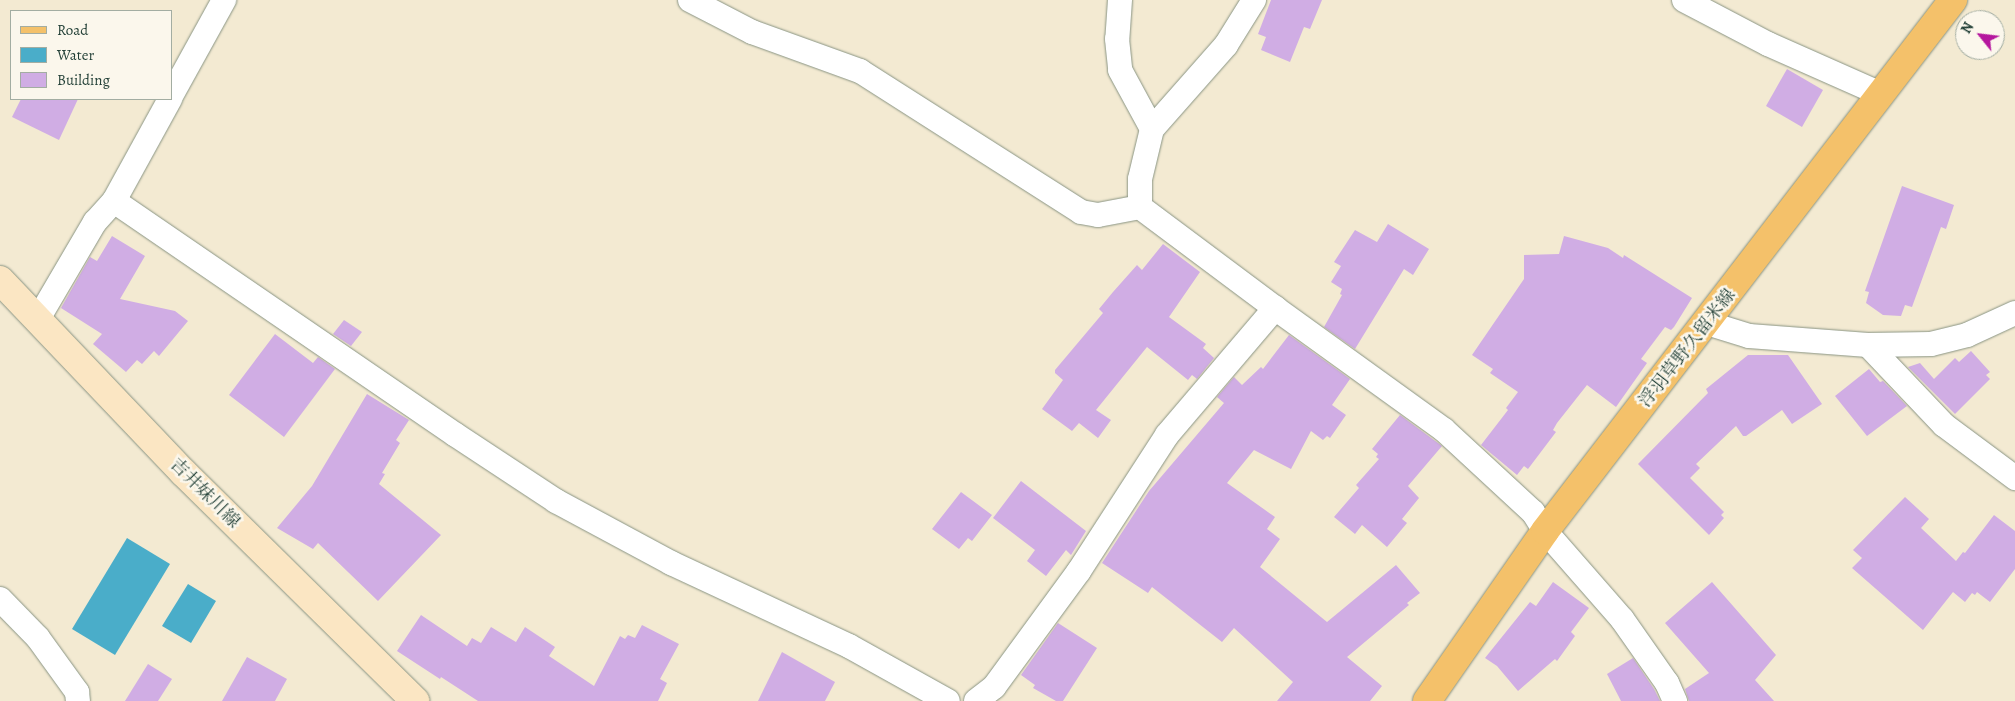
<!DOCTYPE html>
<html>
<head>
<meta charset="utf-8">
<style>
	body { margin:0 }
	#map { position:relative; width:2015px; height:701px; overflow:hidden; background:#f3ead2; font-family:Alegreya,"Noto Serif JP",serif }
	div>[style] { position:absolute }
	.water>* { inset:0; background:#4aadc9 }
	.building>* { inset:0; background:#d0ade4 }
	.roads { filter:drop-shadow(0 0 1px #899483) drop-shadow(0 0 1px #899483) }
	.minor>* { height:24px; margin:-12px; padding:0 12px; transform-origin:12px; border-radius:12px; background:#fff }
	.secondary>* { height:28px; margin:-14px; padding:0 14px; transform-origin:14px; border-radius:14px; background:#fbe6c3 }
	.primary>* { height:28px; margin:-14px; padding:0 14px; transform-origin:14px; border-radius:14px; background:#f4c16a }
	span { translate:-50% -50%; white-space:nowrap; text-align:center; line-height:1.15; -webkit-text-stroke:5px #fbf7ec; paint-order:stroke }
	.street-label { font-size:18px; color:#1f3d34 }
	.legend { position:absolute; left:10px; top:10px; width:162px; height:90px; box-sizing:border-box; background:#fbf7ec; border:1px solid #a3ada2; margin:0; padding:6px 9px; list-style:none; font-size:15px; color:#1f3d34 }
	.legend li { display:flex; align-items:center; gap:10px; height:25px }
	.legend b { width:25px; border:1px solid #a3ada2 }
	.north { position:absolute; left:1955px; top:10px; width:50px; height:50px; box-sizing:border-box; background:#fbf7ec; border:1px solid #a3ada2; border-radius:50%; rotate:299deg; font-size:14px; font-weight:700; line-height:20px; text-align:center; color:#1f3d34 }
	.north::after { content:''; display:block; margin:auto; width:18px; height:22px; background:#b5179e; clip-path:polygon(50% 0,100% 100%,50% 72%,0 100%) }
</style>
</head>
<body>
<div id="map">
	<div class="water">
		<i style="clip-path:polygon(127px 538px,170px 564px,115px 655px,72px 629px)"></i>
		<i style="clip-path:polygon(188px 584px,216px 601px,191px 643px,162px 626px)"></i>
	</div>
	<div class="building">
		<i style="clip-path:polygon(1271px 0,1322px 0,1310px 29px,1304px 27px,1290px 62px,1261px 50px,1266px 37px,1258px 34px)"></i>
		<i style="clip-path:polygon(1787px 69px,1823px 90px,1802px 127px,1766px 106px)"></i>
		<i style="clip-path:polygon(21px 99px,78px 99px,59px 140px,12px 117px)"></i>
		<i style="clip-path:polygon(1902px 186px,1954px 205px,1946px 229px,1941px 227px,1912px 307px,1905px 305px,1901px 316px,1883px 315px,1866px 303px,1869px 292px,1865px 291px)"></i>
		<i style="clip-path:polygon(1388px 224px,1429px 249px,1413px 275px,1404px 269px,1355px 349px,1324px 327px,1342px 295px,1340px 294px,1342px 289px,1331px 282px,1341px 266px,1334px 262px,1355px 230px,1377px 242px)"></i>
		<i style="clip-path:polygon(112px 236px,145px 256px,120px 299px,175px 311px,188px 321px,159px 356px,154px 351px,142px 364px,137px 360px,126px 372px,93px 344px,102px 334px,61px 308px,90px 257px,97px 261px)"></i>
		<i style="clip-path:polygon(1564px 236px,1608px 248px,1623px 258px,1624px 255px,1692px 298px,1674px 327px,1671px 330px,1665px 327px,1641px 359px,1647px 363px,1616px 407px,1587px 385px,1557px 423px,1553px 430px,1556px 432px,1528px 469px,1524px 466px,1517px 475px,1481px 445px,1508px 410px,1506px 408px,1518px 392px,1490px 373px,1493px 369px,1472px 355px,1524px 279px,1524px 255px,1559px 254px)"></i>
		<i style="clip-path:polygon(1163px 244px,1200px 272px,1169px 317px,1206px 344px,1203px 348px,1214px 358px,1197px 379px,1192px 375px,1188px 380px,1147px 347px,1096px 410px,1111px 420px,1098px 438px,1079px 423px,1072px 431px,1042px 409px,1063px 380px,1055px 373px,1055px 370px,1103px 313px,1099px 309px,1113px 292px,1137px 265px,1142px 270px)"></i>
		<i style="clip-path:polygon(344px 320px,362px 332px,351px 346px,333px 334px)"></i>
		<i style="clip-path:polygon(275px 334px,313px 363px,318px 357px,335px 369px,284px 437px,229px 395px)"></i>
		<i style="clip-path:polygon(1289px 335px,1350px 379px,1332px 405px,1346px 415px,1330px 438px,1327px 436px,1323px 440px,1311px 431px,1291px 469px,1254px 450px,1227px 483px,1275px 517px,1267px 529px,1280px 539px,1260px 567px,1327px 622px,1396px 565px,1420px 593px,1407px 603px,1409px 605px,1347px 657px,1382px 686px,1370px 701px,1277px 701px,1293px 682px,1234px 628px,1222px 642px,1152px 587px,1148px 593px,1102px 563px,1149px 491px,1224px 403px,1217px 397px,1234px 377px,1242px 385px,1261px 367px,1263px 369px)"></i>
		<i style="clip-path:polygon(1971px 351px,1990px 372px,1986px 375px,1990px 379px,1955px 414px,1908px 367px,1920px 363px,1934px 379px,1955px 358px,1959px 362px)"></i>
		<i style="clip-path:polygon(1748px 355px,1788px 355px,1822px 404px,1792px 424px,1782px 410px,1746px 436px,1743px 436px,1736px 426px,1696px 464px,1700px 468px,1690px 478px,1724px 512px,1721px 515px,1724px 518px,1709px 535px,1638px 464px,1708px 393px,1706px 389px)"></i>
		<i style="clip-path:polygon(1869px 369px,1880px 382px,1883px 381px,1907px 406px,1867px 436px,1835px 396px)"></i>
		<i style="clip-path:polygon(367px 394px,409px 420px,396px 440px,400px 443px,382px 473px,385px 474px,379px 484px,441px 535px,378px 601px,318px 543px,313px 549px,277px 528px,312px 486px)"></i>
		<i style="clip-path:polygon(1400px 415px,1442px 446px,1408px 486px,1419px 498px,1402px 519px,1407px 523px,1387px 547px,1362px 525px,1355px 534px,1334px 517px,1359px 488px,1356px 485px,1379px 459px,1376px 457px,1378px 454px,1372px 449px)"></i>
		<i style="clip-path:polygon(1021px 481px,1086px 531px,1071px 555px,1066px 550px,1046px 576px,1027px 561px,1035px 550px,993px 518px)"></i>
		<i style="clip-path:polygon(961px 492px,992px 515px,972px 541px,968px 538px,959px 549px,932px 529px)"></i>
		<i style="clip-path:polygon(1905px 497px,1929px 519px,1921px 528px,1956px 561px,1963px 552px,1965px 553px,1994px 515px,2015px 531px,2015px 569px,1990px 602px,1977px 592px,1975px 595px,1972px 593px,1965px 602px,1953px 592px,1923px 630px,1852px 568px,1862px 558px,1853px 550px)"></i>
		<i style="clip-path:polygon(1553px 582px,1589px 608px,1571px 632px,1575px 636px,1557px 661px,1555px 659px,1518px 691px,1497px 666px,1485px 658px,1530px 602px,1536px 606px)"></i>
		<i style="clip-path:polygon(1712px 582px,1776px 655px,1755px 680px,1774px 701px,1689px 701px,1685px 689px,1709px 673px,1665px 623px)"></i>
		<i style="clip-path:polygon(421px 615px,467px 646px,472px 638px,481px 643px,491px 627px,516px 642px,525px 627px,555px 647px,549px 656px,594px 686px,620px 636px,625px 639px,628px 635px,635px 638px,642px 625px,679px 644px,660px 679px,667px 683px,658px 701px,478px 701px,441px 677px,440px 679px,397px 651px)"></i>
		<i style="clip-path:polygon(1058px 623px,1097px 648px,1063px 701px,1056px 701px,1033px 688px,1035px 685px,1021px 675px)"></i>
		<i style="clip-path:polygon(782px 652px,835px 682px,825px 701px,758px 701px)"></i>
		<i style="clip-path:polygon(247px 657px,287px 679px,275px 701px,222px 701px)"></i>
		<i style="clip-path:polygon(1633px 658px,1654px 689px,1660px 701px,1621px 701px,1607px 674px)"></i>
		<i style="clip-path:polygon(148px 664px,172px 679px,158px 701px,125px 701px)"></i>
	</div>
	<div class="roads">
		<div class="minor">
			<i style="left:690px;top:0;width:70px;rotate:27.3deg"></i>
			<i style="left:752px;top:32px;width:115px;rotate:19.9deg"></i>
			<i style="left:860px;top:71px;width:262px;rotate:32.5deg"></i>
			<i style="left:1081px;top:212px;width:17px;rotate:10deg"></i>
			<i style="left:1098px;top:215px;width:43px;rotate:-10.8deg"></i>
			<i style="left:1120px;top:0;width:39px;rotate:94deg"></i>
			<i style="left:1117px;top:39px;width:31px;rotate:84deg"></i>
			<i style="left:1120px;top:70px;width:67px;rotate:61.5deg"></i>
			<i style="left:1152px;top:129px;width:51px;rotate:103.5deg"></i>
			<i style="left:1140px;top:179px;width:28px;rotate:90deg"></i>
			<i style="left:1140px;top:207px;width:169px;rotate:36.8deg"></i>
			<i style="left:1275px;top:308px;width:208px;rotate:35.8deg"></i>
			<i style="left:1444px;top:430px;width:121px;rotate:42.7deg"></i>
			<i style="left:1533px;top:512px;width:22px;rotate:58deg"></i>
			<i style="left:1545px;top:531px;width:117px;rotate:48.8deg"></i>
			<i style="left:1622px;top:619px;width:78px;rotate:54.9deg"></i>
			<i style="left:1667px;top:683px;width:20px;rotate:66deg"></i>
			<i style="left:1684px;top:0;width:95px;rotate:27.6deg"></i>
			<i style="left:1768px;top:44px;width:124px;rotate:23.9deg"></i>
			<i style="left:171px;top:96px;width:110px;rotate:-61.1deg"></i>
			<i style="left:1152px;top:129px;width:112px;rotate:-48.6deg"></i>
			<i style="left:1226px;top:45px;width:53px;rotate:-58.1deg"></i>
			<i style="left:114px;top:201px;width:116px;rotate:-61.2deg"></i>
			<i style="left:38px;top:319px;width:113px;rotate:-59.6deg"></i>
			<i style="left:95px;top:222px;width:28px;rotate:-48deg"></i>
			<i style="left:114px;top:201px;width:414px;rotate:34.4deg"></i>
			<i style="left:456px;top:435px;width:120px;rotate:33.4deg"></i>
			<i style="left:556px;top:501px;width:131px;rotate:28.3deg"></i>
			<i style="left:671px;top:563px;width:196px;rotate:25deg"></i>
			<i style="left:849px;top:646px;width:113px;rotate:29.1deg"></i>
			<i style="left:1707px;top:323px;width:44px;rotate:17.2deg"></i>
			<i style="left:1749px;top:336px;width:119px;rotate:4.3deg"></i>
			<i style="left:1868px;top:345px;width:63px;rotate:-0.9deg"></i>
			<i style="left:1931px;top:344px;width:37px;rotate:-14deg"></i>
			<i style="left:1967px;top:335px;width:53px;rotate:-24.6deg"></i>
			<i style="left:1868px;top:345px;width:110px;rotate:46.5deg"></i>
			<i style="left:1944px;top:425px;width:89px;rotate:36.7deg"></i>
			<i style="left:0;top:599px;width:54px;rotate:45.7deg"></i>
			<i style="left:38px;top:638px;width:67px;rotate:54.2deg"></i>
			<i style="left:77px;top:692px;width:9px;rotate:84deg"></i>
			<i style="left:976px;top:701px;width:23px;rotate:-38deg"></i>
			<i style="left:994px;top:687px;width:144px;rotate:-53.8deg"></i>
			<i style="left:1079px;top:571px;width:162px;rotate:-57.1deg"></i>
			<i style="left:1167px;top:435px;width:167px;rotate:-49.6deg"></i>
		</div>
		<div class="secondary">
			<i style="left:0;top:280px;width:267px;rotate:46.4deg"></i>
			<i style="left:184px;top:473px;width:325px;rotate:44.6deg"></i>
		</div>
		<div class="primary">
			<i style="left:1427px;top:701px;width:207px;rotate:-55.2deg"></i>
			<i style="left:1545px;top:531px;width:670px;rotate:-52.46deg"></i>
		</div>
	</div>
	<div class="street-label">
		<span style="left:1687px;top:348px;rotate:-52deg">浮羽草野久留米線</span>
		<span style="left:205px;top:493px;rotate:45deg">吉井妹川線</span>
	</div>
	<ul class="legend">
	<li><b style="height:6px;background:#f4c16a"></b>Road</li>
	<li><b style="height:14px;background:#4aadc9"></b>Water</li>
	<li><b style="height:14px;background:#d0ade4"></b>Building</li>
	</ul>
	<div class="north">N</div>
</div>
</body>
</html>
